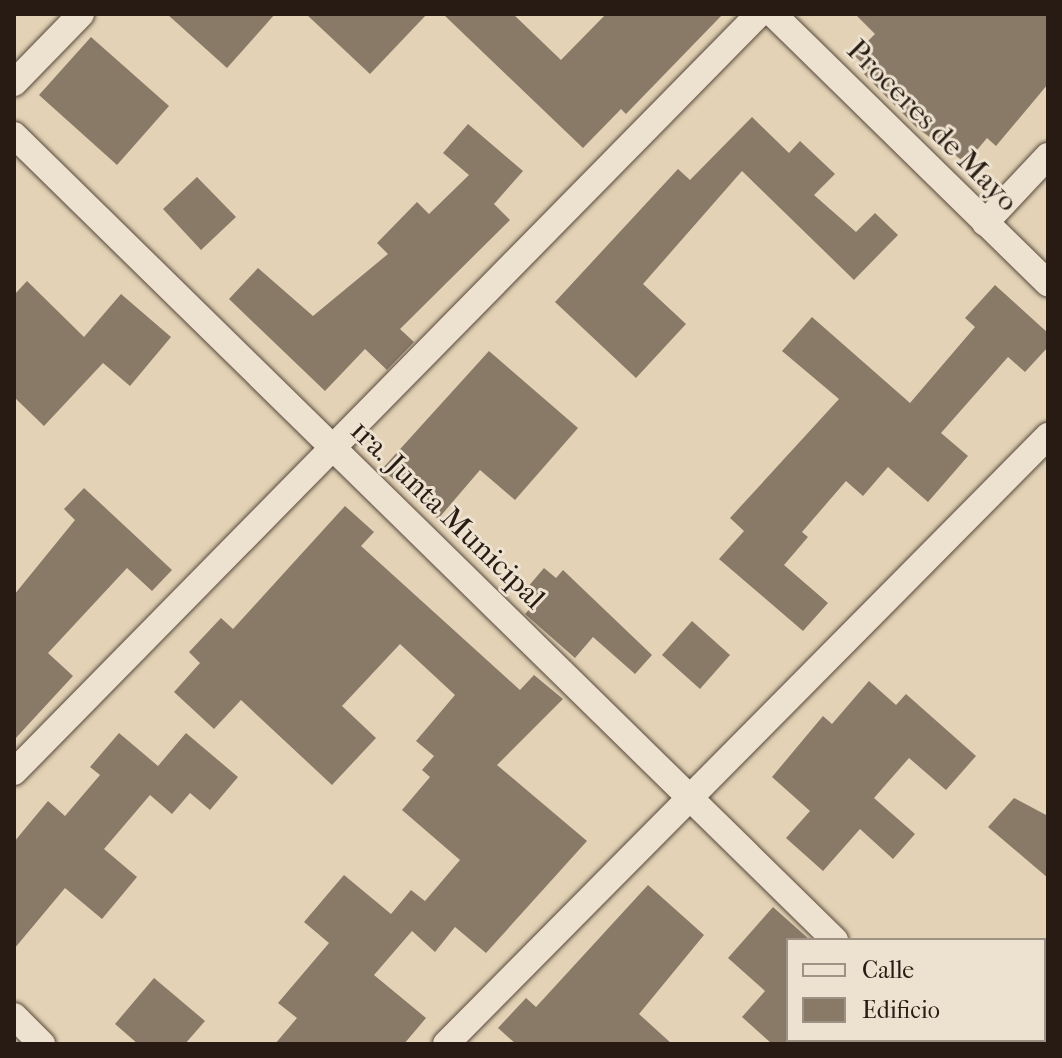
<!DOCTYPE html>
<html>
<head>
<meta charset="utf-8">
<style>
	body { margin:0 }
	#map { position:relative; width:1062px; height:1058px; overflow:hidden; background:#e3d2b5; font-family:"IM FELL French Canon",serif }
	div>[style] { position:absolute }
	.building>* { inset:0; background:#897a68 }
	.roads { filter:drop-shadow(0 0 2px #56493c) drop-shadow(0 0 2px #56493c) }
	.street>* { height:26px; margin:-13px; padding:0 13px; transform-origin:13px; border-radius:13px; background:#ede2cf }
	span { translate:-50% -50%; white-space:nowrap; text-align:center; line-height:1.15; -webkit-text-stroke:6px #ede2cf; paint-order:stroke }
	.street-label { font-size:30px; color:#271b14 }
	.frame { position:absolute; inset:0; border:16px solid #271b14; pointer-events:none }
	.legend { position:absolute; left:786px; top:938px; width:260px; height:104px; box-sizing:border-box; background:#ede2cf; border:2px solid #9e9284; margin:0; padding:10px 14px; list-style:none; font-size:24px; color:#271b14 }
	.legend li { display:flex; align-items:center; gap:16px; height:40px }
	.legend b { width:40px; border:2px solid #9e9284 }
</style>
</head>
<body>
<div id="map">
	<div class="building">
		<i style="clip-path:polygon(167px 14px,275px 14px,227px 68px)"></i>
		<i style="clip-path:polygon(306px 14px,427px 14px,370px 74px)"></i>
		<i style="clip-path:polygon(443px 14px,513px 14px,561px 60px,606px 14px,723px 14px,626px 114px,621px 109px,583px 148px)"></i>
		<i style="clip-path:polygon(855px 14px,1048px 14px,1048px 84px,996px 146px,987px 138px,966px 163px,917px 128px,864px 74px,869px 70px,854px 55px,875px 34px)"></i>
		<i style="clip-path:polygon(91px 37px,169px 106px,117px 165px,39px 95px)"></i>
		<i style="clip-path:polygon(752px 117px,789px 153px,800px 141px,835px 174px,814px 195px,856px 232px,875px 213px,898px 235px,854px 280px,742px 171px,643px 284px,686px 324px,636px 378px,555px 302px,678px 169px,690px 180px)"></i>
		<i style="clip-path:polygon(468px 124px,523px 171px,494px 204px,510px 220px,400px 329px,414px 342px,387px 370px,365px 349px,325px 391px,229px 299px,258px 268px,313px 316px,388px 254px,377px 243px,417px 202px,429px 214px,469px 175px,443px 153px)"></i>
		<i style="clip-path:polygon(197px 177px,236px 217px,201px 250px,163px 209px)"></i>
		<i style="clip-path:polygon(27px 281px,84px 337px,121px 294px,171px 337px,130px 386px,103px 363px,44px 426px,14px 397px,14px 295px)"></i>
		<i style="clip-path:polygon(995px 285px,1048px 333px,1048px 347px,1025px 372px,1008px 357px,941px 433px,968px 456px,928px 502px,888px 467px,863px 496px,846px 481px,802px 532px,808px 537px,784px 565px,828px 603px,803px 631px,719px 559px,744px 531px,730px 518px,839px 399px,782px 351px,812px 317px,910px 403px,975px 327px,965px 318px)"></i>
		<i style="clip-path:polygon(489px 351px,578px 428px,515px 500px,480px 470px,438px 519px,382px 469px)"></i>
		<i style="clip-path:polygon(84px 488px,172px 570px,152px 591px,127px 568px,48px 653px,73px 676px,14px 740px,14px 595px,75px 520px,64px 509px)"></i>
		<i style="clip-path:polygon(345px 506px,374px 532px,361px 546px,520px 690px,534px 675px,563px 699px,497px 765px,587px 841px,486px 953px,455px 927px,435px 952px,412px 931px,374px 975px,426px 1018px,404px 1044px,275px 1044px,297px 1018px,278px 1003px,329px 943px,304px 922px,344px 875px,391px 914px,411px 890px,425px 901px,460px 860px,402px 810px,430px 777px,422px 770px,434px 756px,416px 741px,455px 695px,400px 644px,342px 706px,376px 738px,332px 785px,241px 700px,214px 729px,174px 692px,200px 663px,189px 652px,221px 618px,233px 629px)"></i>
		<i style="clip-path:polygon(544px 568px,556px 578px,563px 570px,652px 655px,635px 674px,593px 637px,575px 658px,525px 614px,534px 604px,521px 595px)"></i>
		<i style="clip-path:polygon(692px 621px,730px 655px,700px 689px,662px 655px)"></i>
		<i style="clip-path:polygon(869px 681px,896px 705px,906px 694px,976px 756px,946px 790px,909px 758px,874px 798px,915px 834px,893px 859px,860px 829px,823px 871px,786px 838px,810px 811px,772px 777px,823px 716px,832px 724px)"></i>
		<i style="clip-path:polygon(119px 733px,158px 766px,186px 733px,238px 777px,210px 810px,190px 793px,172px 814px,150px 795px,104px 849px,137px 877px,102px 919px,65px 888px,14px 949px,14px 842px,48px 801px,65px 816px,100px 775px,90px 767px)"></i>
		<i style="clip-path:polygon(1014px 798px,1048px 816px,1048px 878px,988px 827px)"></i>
		<i style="clip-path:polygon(648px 885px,704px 935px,639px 1014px,672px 1044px,516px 1044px,498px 1028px,526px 998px,536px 1007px)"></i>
		<i style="clip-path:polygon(773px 907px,810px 940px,788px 940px,788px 1044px,772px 1044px,742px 1017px,765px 991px,728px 958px)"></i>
		<i style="clip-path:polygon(154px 978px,205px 1021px,185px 1044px,138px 1044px,115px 1024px)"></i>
	</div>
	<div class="roads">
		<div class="street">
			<i style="left:773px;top:14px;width:385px;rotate:44.4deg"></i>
			<i style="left:14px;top:83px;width:96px;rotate:-45.8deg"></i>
			<i style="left:14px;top:135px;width:1150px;rotate:44.44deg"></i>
			<i style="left:985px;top:223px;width:92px;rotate:-46.8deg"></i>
			<i style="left:14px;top:772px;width:1063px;rotate:-45.5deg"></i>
			<i style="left:14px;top:1016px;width:40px;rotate:45deg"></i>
			<i style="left:937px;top:1040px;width:6px;rotate:45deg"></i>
			<i style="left:446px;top:1044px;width:856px;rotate:-45.28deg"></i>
		</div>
	</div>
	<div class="street-label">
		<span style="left:932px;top:126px;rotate:45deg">Proceres de Mayo</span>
		<span style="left:447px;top:515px;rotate:44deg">1ra. Junta Municipal</span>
	</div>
	<div class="frame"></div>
	<ul class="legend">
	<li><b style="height:10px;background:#ede2cf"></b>Calle</li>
	<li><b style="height:22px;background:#897a68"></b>Edificio</li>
	</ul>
</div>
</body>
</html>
